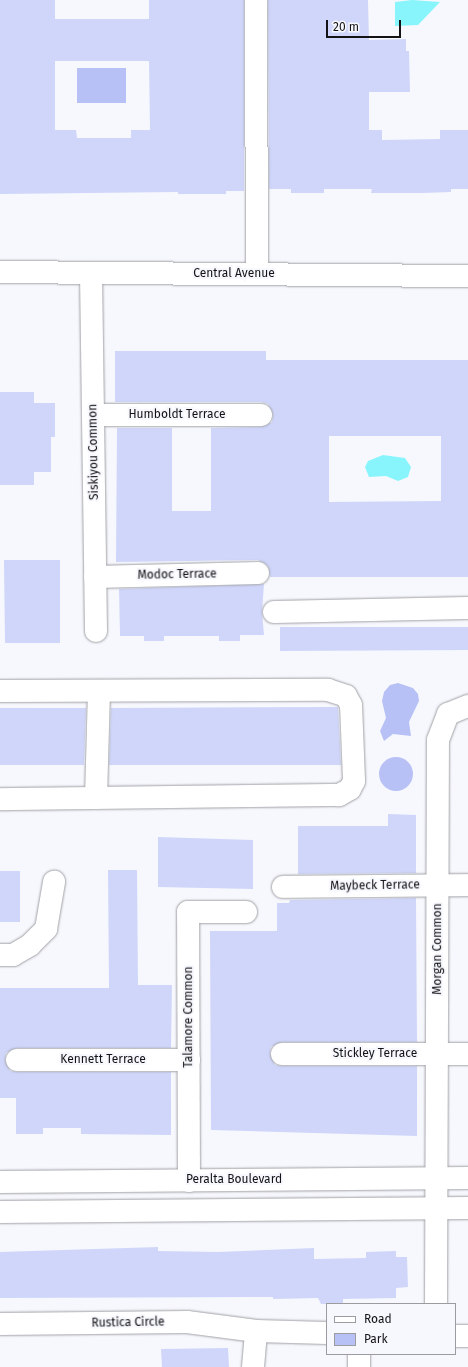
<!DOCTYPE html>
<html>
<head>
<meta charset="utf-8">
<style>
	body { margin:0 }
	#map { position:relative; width:468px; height:1367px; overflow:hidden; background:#f7f8fd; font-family:"Fira Sans",sans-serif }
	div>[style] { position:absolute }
	.green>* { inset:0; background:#b7c1f6 }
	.round { border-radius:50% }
	.water>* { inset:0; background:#88f5fc }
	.building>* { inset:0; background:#cfd6fa }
	.roads { filter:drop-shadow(0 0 1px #a0a1a6) drop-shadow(0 0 1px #a0a1a6) }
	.minor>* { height:22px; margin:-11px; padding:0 11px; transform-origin:11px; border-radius:11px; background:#fff }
	.major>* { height:22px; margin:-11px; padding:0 11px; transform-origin:11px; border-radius:11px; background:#fff }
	span { translate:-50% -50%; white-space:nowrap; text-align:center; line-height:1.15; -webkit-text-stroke:4px #f7f8fd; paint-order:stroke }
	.street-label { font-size:12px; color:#131315 }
	.legend { position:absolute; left:326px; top:1303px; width:130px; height:52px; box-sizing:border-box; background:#f7f8fd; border:1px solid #9c9ca0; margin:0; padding:5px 7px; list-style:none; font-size:12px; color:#131315 }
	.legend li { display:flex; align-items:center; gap:8px; height:20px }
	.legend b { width:20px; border:1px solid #9c9ca0 }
	.scale { position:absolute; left:326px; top:20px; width:75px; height:18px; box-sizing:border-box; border:2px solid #131315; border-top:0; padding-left:5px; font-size:12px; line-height:14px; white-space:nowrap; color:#131315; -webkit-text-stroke:3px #f7f8fd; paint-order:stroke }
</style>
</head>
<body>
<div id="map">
	<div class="green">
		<i style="clip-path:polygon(77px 68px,126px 68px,126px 103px,77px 103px)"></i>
		<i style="clip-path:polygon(398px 683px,413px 688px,418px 694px,419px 701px,409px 722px,411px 736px,393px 734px,384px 741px,380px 731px,386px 718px,382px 701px,384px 692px,390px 685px)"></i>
		<i class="round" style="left:379px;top:757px;width:34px;height:34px"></i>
	</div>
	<div class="water">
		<i style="clip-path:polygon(412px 0,440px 2px,418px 25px,395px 26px,395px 2px)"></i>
		<i style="clip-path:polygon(383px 455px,405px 458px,411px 467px,408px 477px,398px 481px,386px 476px,369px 477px,365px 467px,368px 461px)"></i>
	</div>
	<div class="building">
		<i style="clip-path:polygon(evenodd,0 0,55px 0,55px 19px,149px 19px,149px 0,244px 0,244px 191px,226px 191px,226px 194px,178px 194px,178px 192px,0 194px,0 0,55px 61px,149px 61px,150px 130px,131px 130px,131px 138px,77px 138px,76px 130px,55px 130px,55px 61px)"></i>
		<i style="clip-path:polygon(268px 0,368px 0,369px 40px,406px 39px,406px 51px,409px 51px,410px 92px,369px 92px,369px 130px,382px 130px,382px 140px,440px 139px,440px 130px,468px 130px,468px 189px,451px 189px,451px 192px,423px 193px,371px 193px,372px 189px,324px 189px,324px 193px,291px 193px,291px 189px,269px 189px)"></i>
		<i style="clip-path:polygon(evenodd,115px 351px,266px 351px,266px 360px,468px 360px,468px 577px,270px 577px,268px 566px,258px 560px,116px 562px,117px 428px,172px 428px,172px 511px,211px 511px,211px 428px,261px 427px,272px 422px,273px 415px,268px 404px,261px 402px,115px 402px,115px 351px,329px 436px,441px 436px,441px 501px,329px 502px,329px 436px)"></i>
		<i style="clip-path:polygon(0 392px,34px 392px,34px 403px,55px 403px,55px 437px,51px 437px,51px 472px,34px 472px,34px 485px,0 485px)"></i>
		<i style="clip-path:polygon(4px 560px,60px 560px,60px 643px,5px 643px)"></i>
		<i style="clip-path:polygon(264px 584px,262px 612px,264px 635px,240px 635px,240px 641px,219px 641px,219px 636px,164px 636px,164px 641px,144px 641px,144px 636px,120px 636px,119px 589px)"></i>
		<i style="clip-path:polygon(280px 627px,468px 627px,468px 650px,280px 651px)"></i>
		<i style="clip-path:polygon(338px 707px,341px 765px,109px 765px,111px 708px)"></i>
		<i style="clip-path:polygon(0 708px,86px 708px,84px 765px,0 765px)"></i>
		<i style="clip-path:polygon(388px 814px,416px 815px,416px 873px,298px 874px,298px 826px,388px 826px)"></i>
		<i style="clip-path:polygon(158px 837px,253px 840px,253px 889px,158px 887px)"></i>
		<i style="clip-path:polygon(108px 870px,137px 870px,138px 985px,172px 985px,171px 1048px,17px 1048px,6px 1053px,5px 1060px,10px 1071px,17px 1072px,171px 1072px,171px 1135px,81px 1134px,81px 1128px,43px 1128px,43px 1134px,16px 1134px,16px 1098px,0 1098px,0 988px,109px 988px)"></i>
		<i style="clip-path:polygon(0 871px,20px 871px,20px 922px,0 922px)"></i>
		<i style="clip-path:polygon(416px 898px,417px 1042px,282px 1042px,271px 1047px,270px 1054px,275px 1065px,282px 1066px,417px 1066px,417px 1136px,211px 1130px,210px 931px,277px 931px,277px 903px,289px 903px,290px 900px)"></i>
		<i style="clip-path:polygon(158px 1247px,158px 1251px,218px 1252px,314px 1248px,314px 1259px,366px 1258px,366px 1252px,396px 1251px,396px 1257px,407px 1257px,408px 1287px,396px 1288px,396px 1298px,343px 1299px,343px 1304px,321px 1304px,318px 1298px,273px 1299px,273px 1297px,0 1298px,0 1252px)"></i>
		<i style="clip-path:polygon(228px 1348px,229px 1367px,162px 1367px,161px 1349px)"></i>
	</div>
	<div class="roads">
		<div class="minor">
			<i style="left:256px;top:0;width:274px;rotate:89.8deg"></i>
			<i style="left:91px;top:273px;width:358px;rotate:89.2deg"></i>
			<i style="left:93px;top:415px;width:168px"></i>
			<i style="left:95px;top:577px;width:163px;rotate:-1.4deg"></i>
			<i style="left:274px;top:612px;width:194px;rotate:-1.2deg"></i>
			<i style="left:0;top:691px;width:328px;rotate:-0.2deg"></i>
			<i style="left:328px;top:690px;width:19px;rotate:18deg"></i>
			<i style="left:346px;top:696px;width:10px;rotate:61deg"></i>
			<i style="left:351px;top:705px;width:76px;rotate:87.7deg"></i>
			<i style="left:354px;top:781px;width:9px;rotate:117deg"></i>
			<i style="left:350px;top:789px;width:13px;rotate:151deg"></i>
			<i style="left:339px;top:795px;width:339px;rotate:179.3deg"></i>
			<i style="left:96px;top:798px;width:107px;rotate:-88.4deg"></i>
			<i style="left:283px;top:887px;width:185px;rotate:-0.6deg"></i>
			<i style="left:0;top:955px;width:13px"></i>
			<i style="left:13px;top:955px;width:20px;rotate:-30deg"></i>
			<i style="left:30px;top:945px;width:23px;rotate:-45deg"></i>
			<i style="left:46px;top:929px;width:48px;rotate:-80.3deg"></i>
			<i style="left:282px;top:1054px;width:186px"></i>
			<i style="left:17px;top:1060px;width:172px"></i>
			<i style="left:189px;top:1181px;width:269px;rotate:-90.2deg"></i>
			<i style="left:188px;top:912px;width:58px"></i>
			<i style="left:0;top:1182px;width:468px;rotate:-0.5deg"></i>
			<i style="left:0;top:1212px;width:468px;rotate:-0.5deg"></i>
			<i style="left:436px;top:1304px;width:564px;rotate:-89.8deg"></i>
			<i style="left:438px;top:740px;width:28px;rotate:-69deg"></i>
			<i style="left:448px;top:714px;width:22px;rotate:-22deg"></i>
			<i style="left:0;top:1324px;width:187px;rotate:-0.6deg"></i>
			<i style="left:187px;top:1322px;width:70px;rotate:7.4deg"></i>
			<i style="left:256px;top:1331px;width:71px;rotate:1.6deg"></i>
			<i style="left:455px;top:1336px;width:13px"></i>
			<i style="left:359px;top:1354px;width:13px;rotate:90deg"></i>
			<i style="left:253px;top:1367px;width:36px;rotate:-85deg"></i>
		</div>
		<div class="major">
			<i style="left:0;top:272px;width:468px;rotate:0.5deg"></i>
		</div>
	</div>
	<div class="street-label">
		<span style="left:234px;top:274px">Central Avenue</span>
		<span style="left:177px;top:415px">Humboldt Terrace</span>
		<span style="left:94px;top:452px;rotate:-91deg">Siskiyou Common</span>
		<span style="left:177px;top:575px;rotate:-1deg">Modoc Terrace</span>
		<span style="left:375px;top:886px;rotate:-1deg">Maybeck Terrace</span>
		<span style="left:438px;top:949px;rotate:-90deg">Morgan Common</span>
		<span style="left:189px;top:1017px;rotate:-90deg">Talamore Common</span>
		<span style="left:375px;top:1054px">Stickley Terrace</span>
		<span style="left:103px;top:1060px">Kennett Terrace</span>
		<span style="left:234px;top:1180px">Peralta Boulevard</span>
		<span style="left:128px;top:1323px;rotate:-1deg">Rustica Circle</span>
	</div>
	<ul class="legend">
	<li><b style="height:5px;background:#fff"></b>Road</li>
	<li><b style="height:11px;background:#b7c1f6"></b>Park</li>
	</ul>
	<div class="scale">20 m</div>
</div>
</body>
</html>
